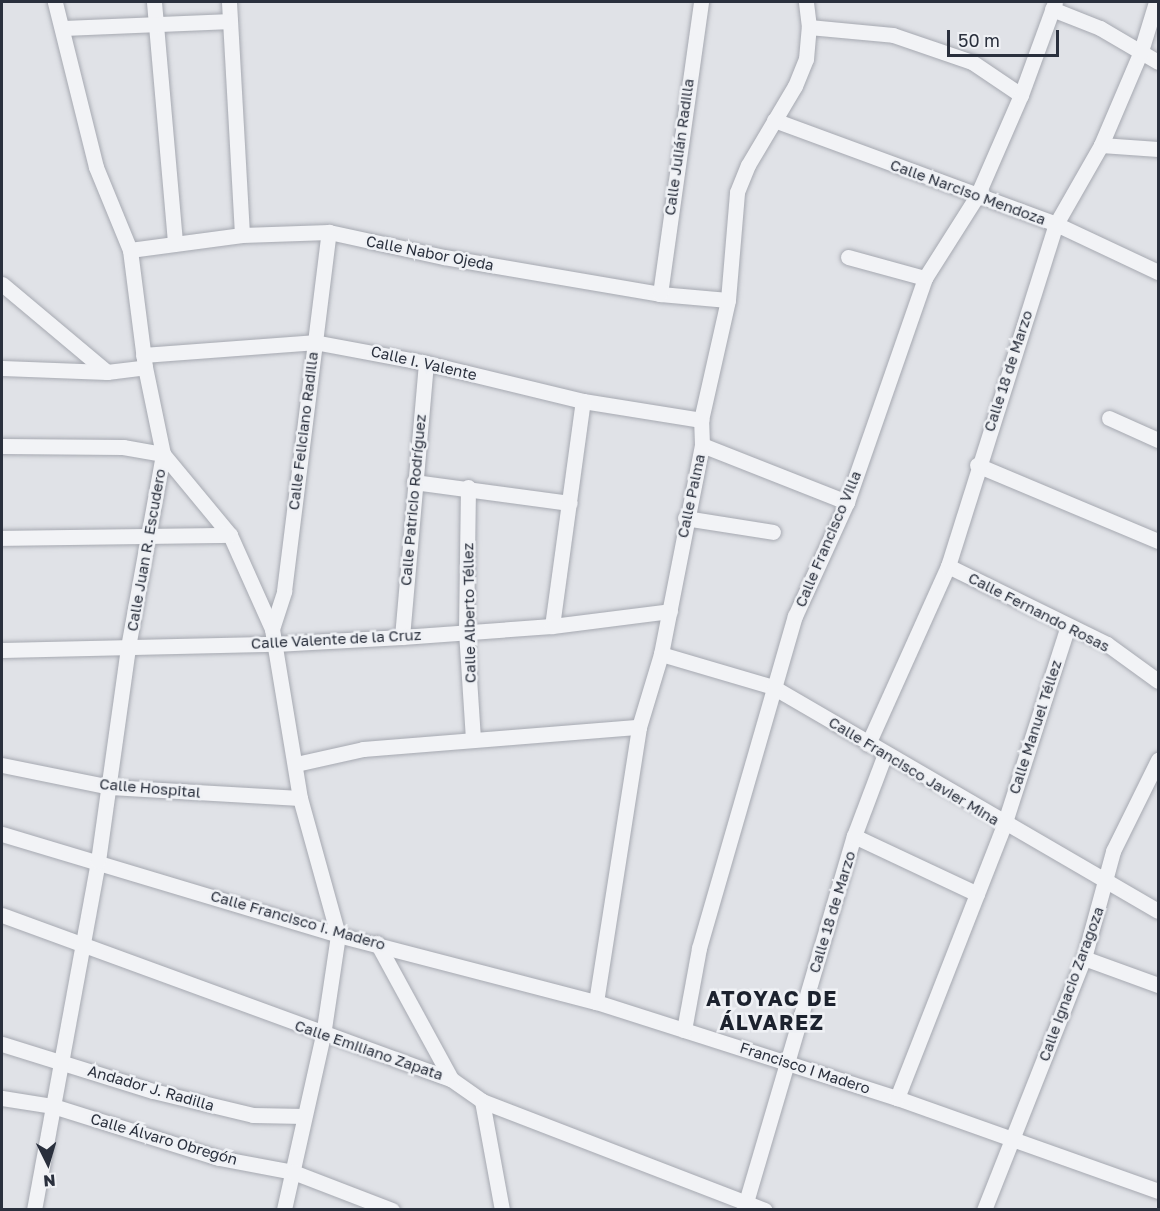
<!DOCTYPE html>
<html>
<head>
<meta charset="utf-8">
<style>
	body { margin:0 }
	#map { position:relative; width:1160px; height:1211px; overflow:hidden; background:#e0e2e7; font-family:"Golos Text",sans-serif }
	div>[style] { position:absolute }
	.roads { filter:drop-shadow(0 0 2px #a6a9b1) drop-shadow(0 0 2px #a6a9b1) }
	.street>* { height:15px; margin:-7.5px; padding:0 7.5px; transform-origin:7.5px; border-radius:7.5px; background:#f2f3f6 }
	span { translate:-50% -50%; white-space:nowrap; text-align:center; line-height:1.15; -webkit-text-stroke:5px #eff1f5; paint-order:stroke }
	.street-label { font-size:15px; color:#2a303d }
	.district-label { font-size:21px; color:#1c222e; font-weight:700; letter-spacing:1.5px }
	.frame { position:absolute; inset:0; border:3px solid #2a303d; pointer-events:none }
	.north { position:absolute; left:18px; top:1133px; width:60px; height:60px; -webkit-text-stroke:4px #eff1f5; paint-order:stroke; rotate:175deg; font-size:16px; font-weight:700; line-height:24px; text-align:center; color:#2a303d }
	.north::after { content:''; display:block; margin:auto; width:21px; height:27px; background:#2a303d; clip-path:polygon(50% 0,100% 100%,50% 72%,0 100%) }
	.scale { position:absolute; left:947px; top:30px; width:112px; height:27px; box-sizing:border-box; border:3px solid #2a303d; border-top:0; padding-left:8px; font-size:18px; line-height:21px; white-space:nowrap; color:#2a303d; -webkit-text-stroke:4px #eff1f5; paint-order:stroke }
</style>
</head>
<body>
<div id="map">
	<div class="roads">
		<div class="street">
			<i style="left:154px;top:2px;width:241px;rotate:85deg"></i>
			<i style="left:229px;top:2px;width:233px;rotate:86.8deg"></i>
			<i style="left:1052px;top:9px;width:52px;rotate:21.6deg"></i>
			<i style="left:1100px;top:28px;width:67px;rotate:30.4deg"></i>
			<i style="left:809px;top:27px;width:84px;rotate:5.4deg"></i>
			<i style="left:893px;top:35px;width:83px;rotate:18.9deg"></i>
			<i style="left:972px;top:62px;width:59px;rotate:34deg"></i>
			<i style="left:65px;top:28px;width:165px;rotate:-2.4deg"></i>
			<i style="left:774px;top:120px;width:301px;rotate:20.2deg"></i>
			<i style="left:1056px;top:224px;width:113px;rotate:25.2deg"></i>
			<i style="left:1101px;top:145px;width:57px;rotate:4deg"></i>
			<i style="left:130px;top:250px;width:113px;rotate:-7.6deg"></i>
			<i style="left:242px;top:235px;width:87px;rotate:-2deg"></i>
			<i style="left:329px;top:232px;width:118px;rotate:12.3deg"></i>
			<i style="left:444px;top:257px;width:219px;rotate:9.7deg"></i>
			<i style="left:660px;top:294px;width:68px;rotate:5deg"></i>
			<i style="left:848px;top:257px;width:80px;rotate:15.3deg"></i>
			<i style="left:2px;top:284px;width:137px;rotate:40deg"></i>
			<i style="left:660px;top:294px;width:295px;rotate:-82deg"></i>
			<i style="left:143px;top:355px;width:171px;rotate:-4.3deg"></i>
			<i style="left:314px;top:342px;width:114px;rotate:10.6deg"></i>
			<i style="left:426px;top:363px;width:162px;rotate:13.6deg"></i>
			<i style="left:583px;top:401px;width:120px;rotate:9.1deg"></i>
			<i style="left:2px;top:368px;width:105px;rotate:2.2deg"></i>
			<i style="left:107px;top:372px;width:38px;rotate:-7deg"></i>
			<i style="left:1109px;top:418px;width:54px;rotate:24.2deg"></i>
			<i style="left:702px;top:445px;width:156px;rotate:21.5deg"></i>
			<i style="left:2px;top:446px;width:121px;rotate:0.5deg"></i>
			<i style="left:123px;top:447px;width:41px;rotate:9.9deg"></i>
			<i style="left:163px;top:454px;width:105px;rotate:50.4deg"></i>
			<i style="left:230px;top:535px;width:103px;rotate:65.9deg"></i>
			<i style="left:272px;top:629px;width:171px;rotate:80.6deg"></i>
			<i style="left:300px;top:798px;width:142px;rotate:74.5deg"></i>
			<i style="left:338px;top:935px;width:101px;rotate:98.5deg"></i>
			<i style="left:323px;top:1035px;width:179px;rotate:102.6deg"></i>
			<i style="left:977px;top:465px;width:196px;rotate:22.8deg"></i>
			<i style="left:414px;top:482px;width:157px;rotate:7.7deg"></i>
			<i style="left:468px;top:487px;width:144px;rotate:90.8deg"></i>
			<i style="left:466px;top:631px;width:107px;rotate:86.3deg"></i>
			<i style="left:685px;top:518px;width:89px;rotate:9deg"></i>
			<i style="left:2px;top:538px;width:228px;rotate:-0.8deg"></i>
			<i style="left:948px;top:566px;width:177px;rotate:26.1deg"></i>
			<i style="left:1107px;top:644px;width:63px;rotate:36deg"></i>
			<i style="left:552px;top:626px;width:227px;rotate:-82.2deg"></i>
			<i style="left:272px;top:629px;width:40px;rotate:-72deg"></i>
			<i style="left:284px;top:591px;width:362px;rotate:-82.9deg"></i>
			<i style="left:402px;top:637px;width:275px;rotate:-85deg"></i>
			<i style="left:2px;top:650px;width:273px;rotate:-1.3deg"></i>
			<i style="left:275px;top:644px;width:127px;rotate:-3.2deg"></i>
			<i style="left:402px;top:637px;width:150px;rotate:-4.2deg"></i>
			<i style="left:552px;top:626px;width:119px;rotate:-7.2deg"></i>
			<i style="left:661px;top:654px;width:117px;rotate:16.4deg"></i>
			<i style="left:773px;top:687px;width:445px;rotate:30.2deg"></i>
			<i style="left:868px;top:744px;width:195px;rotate:-65.8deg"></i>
			<i style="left:948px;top:566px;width:359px;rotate:-72.5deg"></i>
			<i style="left:1056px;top:224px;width:91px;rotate:-60.3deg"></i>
			<i style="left:1101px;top:145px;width:102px;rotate:-66.9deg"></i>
			<i style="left:1141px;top:51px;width:51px;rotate:-73deg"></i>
			<i style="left:296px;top:764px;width:69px;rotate:-12.6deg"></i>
			<i style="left:363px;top:749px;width:277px;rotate:-4.6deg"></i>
			<i style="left:2px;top:765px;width:110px;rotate:11.5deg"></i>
			<i style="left:110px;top:787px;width:190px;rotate:3.3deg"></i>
			<i style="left:2px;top:834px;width:351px;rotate:16.7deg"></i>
			<i style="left:338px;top:935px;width:267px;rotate:14.6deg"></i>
			<i style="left:596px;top:1002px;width:316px;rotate:17.7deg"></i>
			<i style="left:897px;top:1098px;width:277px;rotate:19.6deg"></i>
			<i style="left:854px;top:836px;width:136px;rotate:25.2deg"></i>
			<i style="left:2px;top:915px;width:478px;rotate:20.1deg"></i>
			<i style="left:451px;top:1079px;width:38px;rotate:35deg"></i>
			<i style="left:482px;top:1101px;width:303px;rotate:21.1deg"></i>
			<i style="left:377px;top:943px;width:155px;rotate:61.4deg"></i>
			<i style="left:1084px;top:958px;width:79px;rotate:20deg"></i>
			<i style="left:596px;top:1002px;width:278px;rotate:-81.1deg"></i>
			<i style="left:639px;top:727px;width:76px;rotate:-73.2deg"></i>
			<i style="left:661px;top:654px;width:213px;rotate:-78.9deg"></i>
			<i style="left:702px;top:445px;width:25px;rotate:-92deg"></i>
			<i style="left:701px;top:420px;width:123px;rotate:-77.3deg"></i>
			<i style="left:728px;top:300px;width:108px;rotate:-85.2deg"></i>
			<i style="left:737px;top:192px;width:29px;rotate:-68deg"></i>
			<i style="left:748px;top:165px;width:92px;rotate:-59.3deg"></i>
			<i style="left:795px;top:86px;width:29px;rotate:-68deg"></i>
			<i style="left:806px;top:59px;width:32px;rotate:-85deg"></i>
			<i style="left:809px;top:27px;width:25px;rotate:-97deg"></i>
			<i style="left:684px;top:1030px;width:83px;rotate:-79.6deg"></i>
			<i style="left:699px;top:948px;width:346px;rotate:-73.9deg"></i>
			<i style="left:795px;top:616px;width:125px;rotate:-65.5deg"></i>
			<i style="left:847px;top:502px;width:237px;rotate:-70.8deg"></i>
			<i style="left:925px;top:278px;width:97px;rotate:-57.6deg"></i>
			<i style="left:977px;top:196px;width:110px;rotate:-66.5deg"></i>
			<i style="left:1021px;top:95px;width:99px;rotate:-69.9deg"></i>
			<i style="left:2px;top:1044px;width:158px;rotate:17.3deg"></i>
			<i style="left:153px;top:1091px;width:103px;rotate:13.5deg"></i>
			<i style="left:253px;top:1115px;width:51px;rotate:1.1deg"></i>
			<i style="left:2px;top:1098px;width:52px;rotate:8.9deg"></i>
			<i style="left:53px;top:1106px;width:174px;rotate:17.4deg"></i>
			<i style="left:219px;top:1158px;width:75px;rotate:10.7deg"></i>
			<i style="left:293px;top:1172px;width:106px;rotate:21deg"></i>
			<i style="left:897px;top:1098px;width:293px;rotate:-68.6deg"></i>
			<i style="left:1004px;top:825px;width:209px;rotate:-72.2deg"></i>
			<i style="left:482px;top:1101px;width:111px;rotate:79.6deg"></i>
			<i style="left:744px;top:1209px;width:389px;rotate:-73.6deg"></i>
			<i style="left:854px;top:836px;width:88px;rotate:-69.3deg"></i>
			<i style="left:34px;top:1210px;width:355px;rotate:-79.6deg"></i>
			<i style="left:98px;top:861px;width:216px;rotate:-82deg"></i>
			<i style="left:128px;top:647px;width:196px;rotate:-79.7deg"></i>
			<i style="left:163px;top:454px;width:89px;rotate:-101.7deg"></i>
			<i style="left:145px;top:367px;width:118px;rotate:-97.3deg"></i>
			<i style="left:130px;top:250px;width:90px;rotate:-112.3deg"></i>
			<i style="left:96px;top:167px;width:170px;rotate:-104deg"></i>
			<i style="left:984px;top:1210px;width:271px;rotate:-68.4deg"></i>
			<i style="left:1084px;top:958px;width:111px;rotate:-74.8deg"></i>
			<i style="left:1113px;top:851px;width:102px;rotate:-63.7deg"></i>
		</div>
	</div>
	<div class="street-label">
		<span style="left:679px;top:147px;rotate:-82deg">Calle Julián Radilla</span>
		<span style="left:968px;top:192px;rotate:20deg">Calle Narciso Mendoza</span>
		<span style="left:430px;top:253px;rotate:11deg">Calle Nabor Ojeda</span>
		<span style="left:424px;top:363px;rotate:13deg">Calle I. Valente</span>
		<span style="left:1008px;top:371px;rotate:-72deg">Calle 18 de Marzo</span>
		<span style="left:303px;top:431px;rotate:-83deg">Calle Feliciano Radilla</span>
		<span style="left:691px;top:496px;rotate:-78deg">Calle Palma</span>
		<span style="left:413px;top:500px;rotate:-85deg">Calle Patricio Rodríguez</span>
		<span style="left:828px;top:539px;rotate:-67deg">Calle Francisco Villa</span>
		<span style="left:146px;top:550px;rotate:-80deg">Calle Juan R. Escudero</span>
		<span style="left:1039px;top:612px;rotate:27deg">Calle Fernando Rosas</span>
		<span style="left:469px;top:613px;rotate:-91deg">Calle Alberto Téllez</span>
		<span style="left:336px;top:639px;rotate:-3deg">Calle Valente de la Cruz</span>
		<span style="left:1035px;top:727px;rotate:-72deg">Calle Manuel Téllez</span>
		<span style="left:914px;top:771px;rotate:31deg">Calle Francisco Javier Mina</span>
		<span style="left:150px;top:788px;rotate:5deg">Calle Hospital</span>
		<span style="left:832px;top:912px;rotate:-73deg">Calle 18 de Marzo</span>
		<span style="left:298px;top:920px;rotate:16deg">Calle Francisco I. Madero</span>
		<span style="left:1071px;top:984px;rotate:-70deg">Calle Ignacio Zaragoza</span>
		<span style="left:369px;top:1050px;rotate:19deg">Calle Emiliano Zapata</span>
		<span style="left:805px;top:1068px;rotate:18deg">Francisco I Madero</span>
		<span style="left:151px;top:1088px;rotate:16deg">Andador J. Radilla</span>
		<span style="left:164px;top:1139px;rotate:16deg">Calle Álvaro Obregón</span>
	</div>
	<div class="district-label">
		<span style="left:772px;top:1010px">ATOYAC DE<br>ÁLVAREZ</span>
	</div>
	<div class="frame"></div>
	<div class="north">N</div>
	<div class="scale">50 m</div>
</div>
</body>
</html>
